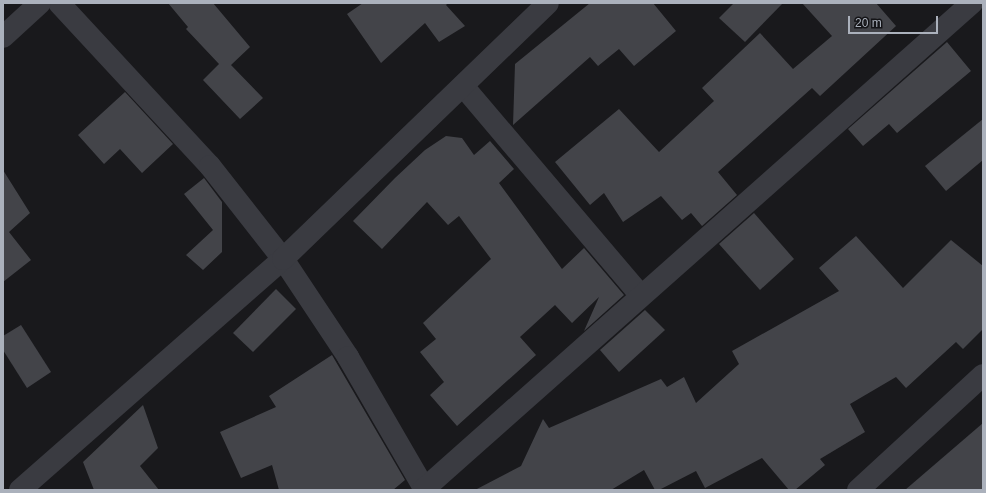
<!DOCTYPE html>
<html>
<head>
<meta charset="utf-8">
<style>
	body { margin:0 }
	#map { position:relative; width:986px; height:493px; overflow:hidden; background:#19191c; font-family:Helvetica,sans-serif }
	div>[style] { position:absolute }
	.building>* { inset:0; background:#434449 }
	.minor>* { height:22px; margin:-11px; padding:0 11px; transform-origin:11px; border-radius:11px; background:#3a3b41 }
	span { translate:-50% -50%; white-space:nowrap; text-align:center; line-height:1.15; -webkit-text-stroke:3px #141417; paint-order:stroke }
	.frame { position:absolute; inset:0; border:4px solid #abb1bc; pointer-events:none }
	.scale { position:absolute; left:848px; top:16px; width:90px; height:18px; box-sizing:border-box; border:2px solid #abb1bc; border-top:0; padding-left:5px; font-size:12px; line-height:14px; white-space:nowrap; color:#abb1bc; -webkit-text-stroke:3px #141417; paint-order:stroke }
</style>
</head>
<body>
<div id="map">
	<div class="building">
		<i style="clip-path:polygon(168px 3px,213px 3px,250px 47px,231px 65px,263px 98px,240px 119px,203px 80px,219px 64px,186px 29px,188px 27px)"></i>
		<i style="clip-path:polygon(363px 3px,448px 3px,446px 5px,465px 26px,439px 42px,425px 23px,381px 63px,347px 14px)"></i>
		<i style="clip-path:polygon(590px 3px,653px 3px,676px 31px,634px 66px,619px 49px,598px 66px,590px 57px,513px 125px,515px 64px)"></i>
		<i style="clip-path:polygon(734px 3px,783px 3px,745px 42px,719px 18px)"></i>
		<i style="clip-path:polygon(802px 3px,876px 3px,896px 26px,820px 96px,812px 88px,718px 172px,737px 195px,702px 226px,691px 213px,682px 220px,661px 196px,623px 222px,604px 193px,590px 205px,555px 162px,619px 109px,659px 152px,714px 101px,702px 88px,760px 33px,793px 69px,832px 36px)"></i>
		<i style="clip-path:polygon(947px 42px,971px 71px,897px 133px,889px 124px,863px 146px,848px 129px)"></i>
		<i style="clip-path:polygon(125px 92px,173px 144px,142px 173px,120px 149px,104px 164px,78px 135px)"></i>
		<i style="clip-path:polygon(983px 119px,983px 160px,946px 191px,925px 166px)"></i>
		<i style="clip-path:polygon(446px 136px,462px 138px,474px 155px,490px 141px,514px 169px,499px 183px,562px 269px,584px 248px,624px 295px,584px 331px,599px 297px,572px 323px,555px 305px,520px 337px,536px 355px,457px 426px,430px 395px,444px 382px,420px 352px,436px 339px,423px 323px,491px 259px,459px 216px,448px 225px,427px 202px,382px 249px,353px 221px,395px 178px,425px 150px)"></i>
		<i style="clip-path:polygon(3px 170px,30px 213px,9px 232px,31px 260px,3px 282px)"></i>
		<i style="clip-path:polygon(204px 178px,222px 202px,222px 252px,203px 270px,186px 255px,213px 230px,184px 194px)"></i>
		<i style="clip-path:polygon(754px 213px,794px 259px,760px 290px,719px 244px)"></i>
		<i style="clip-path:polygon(856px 236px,903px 288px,951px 240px,983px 266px,983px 329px,963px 349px,956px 342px,906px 388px,896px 377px,850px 404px,865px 432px,820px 459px,825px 465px,795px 490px,789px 490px,762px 458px,705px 488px,696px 471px,659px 490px,655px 490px,644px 470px,611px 490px,475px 490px,521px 466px,543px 419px,549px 428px,661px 379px,667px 387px,684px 377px,696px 403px,739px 364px,732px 351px,839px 291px,819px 268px)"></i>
		<i style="clip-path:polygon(276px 289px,296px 309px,253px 352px,233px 333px)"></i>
		<i style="clip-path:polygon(645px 310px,665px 330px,619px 372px,600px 350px)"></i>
		<i style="clip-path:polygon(21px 325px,51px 372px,27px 388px,3px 350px,3px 336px)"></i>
		<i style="clip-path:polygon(332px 355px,405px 480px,393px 490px,279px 490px,272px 465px,241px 478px,220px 432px,276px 407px,269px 396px)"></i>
		<i style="clip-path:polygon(143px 405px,158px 448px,140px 466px,159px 490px,94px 490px,83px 462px)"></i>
		<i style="clip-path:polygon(983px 423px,983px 490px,905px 490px)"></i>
	</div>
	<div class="minor">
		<i style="left:59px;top:3px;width:222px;rotate:47.2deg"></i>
		<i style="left:210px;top:166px;width:118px;rotate:51.9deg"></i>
		<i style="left:283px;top:259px;width:118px;rotate:56.4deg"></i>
		<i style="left:348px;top:357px;width:154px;rotate:59.9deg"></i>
		<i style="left:3px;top:37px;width:50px;rotate:-42.6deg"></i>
		<i style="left:463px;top:86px;width:275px;rotate:49.7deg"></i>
		<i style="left:20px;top:490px;width:350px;rotate:-41.3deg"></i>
		<i style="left:283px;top:259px;width:368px;rotate:-44deg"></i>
		<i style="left:423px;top:490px;width:734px;rotate:-41.58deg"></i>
		<i style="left:858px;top:490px;width:170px;rotate:-42.6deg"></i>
	</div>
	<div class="frame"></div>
	<div class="scale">20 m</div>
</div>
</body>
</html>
